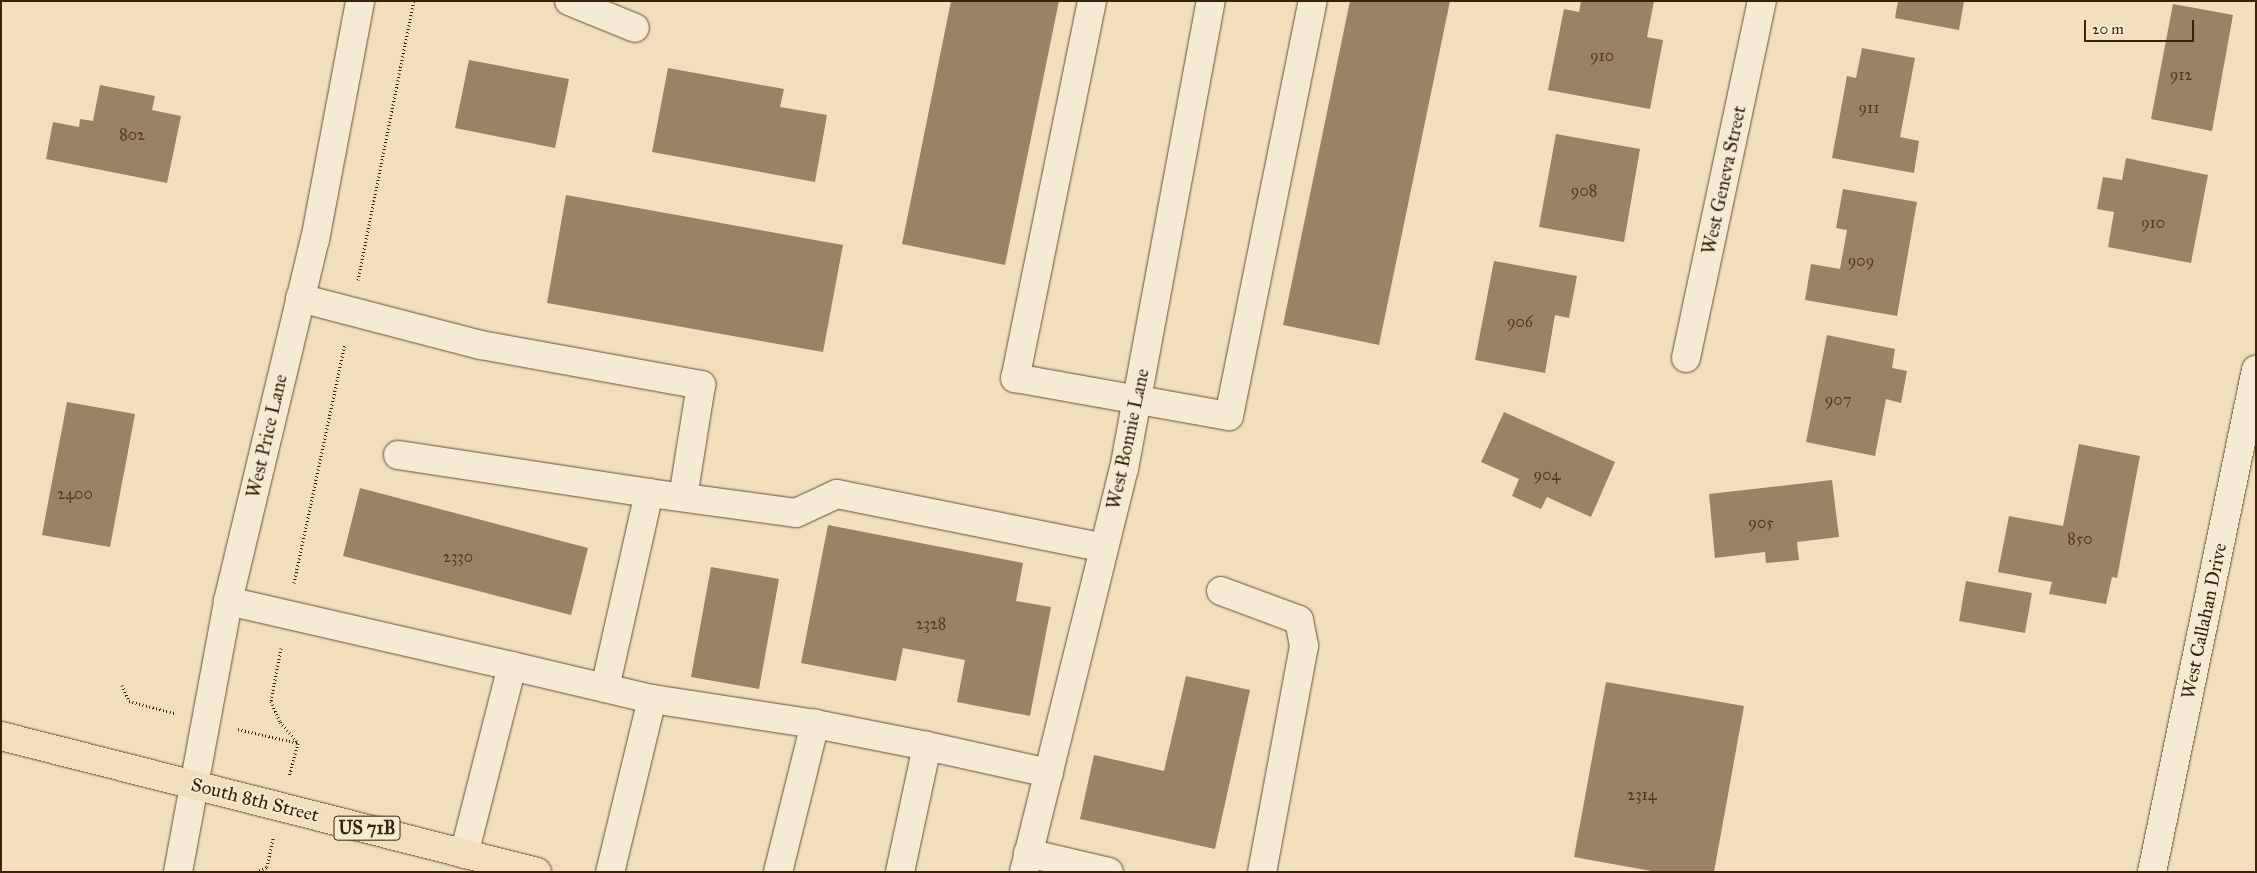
<!DOCTYPE html>
<html>
<head>
<meta charset="utf-8">
<style>
	body { margin:0 }
	#map { position:relative; width:2257px; height:873px; overflow:hidden; background:#f0debd; font-family:"IM FELL Great Primer",serif }
	div>[style] { position:absolute }
	.building>* { inset:0; background:#998366 }
	.path>* { height:3px; margin-top:-1.5px; transform-origin:0; background:repeating-linear-gradient(90deg,#3a2108 0 1px,transparent 0 3.5px) }
	.roads { filter:drop-shadow(0 0 1px #685035) drop-shadow(0 0 1px #685035) }
	.minor>* { height:28px; margin:-14px; padding:0 14px; transform-origin:14px; border-radius:14px; background:#f5ead4 }
	.major>* { height:28px; margin:-14px; padding:0 14px; transform-origin:14px; border-radius:14px; background:#f0debd }
	span { translate:-50% -50%; white-space:nowrap; text-align:center; line-height:1.15; -webkit-text-stroke:4px #f5ead4; paint-order:stroke }
	.number-label { font-size:16px; color:#523a20 }
	.number-label span { -webkit-text-stroke-width:0 }
	.shield-label span { padding:1px 4px; background:#f5ead4; border:1px solid; border-radius:4px; -webkit-text-stroke-width:0 }
	.shield-label { font-size:18px; color:#3a2108; font-weight:700 }
	.street-label { font-size:19px; color:#3a2108 }
	.frame { position:absolute; inset:0; border:2px solid #3a2108; pointer-events:none }
	.scale { position:absolute; left:2084px; top:20px; width:110px; height:22px; box-sizing:border-box; border:2px solid #3a2108; border-top:0; padding-left:6px; font-size:15px; line-height:18px; white-space:nowrap; color:#3a2108; -webkit-text-stroke:4px #f5ead4; paint-order:stroke }
</style>
</head>
<body>
<div id="map">
	<div class="building">
		<i style="clip-path:polygon(951px 1px,1059px 1px,1005px 265px,902px 244px)"></i>
		<i style="clip-path:polygon(1350px 1px,1450px 1px,1379px 345px,1283px 325px)"></i>
		<i style="clip-path:polygon(1581px 1px,1654px 1px,1647px 37px,1663px 40px,1650px 109px,1548px 90px,1564px 9px,1579px 12px)"></i>
		<i style="clip-path:polygon(1898px 1px,1964px 1px,1959px 30px,1895px 18px)"></i>
		<i style="clip-path:polygon(2173px 4px,2233px 15px,2212px 131px,2151px 119px)"></i>
		<i style="clip-path:polygon(1862px 48px,1915px 58px,1900px 137px,1919px 141px,1914px 173px,1832px 158px,1847px 76px,1856px 78px)"></i>
		<i style="clip-path:polygon(469px 60px,569px 79px,555px 148px,455px 128px)"></i>
		<i style="clip-path:polygon(668px 68px,784px 89px,780px 107px,827px 115px,815px 182px,652px 152px)"></i>
		<i style="clip-path:polygon(100px 85px,155px 96px,152px 110px,181px 116px,167px 183px,46px 159px,53px 122px,79px 127px,80px 119px,93px 121px)"></i>
		<i style="clip-path:polygon(1556px 134px,1640px 149px,1624px 242px,1539px 227px)"></i>
		<i style="clip-path:polygon(2126px 158px,2208px 175px,2191px 263px,2108px 247px,2114px 212px,2097px 209px,2103px 177px,2122px 180px)"></i>
		<i style="clip-path:polygon(1843px 189px,1917px 202px,1897px 316px,1805px 300px,1811px 264px,1840px 269px,1847px 230px,1836px 228px)"></i>
		<i style="clip-path:polygon(566px 195px,843px 245px,823px 352px,547px 303px)"></i>
		<i style="clip-path:polygon(1494px 261px,1577px 276px,1569px 318px,1555px 315px,1545px 373px,1475px 360px)"></i>
		<i style="clip-path:polygon(1827px 335px,1895px 349px,1892px 368px,1907px 371px,1901px 403px,1886px 399px,1875px 456px,1806px 442px)"></i>
		<i style="clip-path:polygon(67px 402px,135px 414px,110px 547px,42px 535px)"></i>
		<i style="clip-path:polygon(1504px 412px,1615px 462px,1591px 517px,1547px 497px,1541px 509px,1512px 496px,1519px 479px,1481px 462px)"></i>
		<i style="clip-path:polygon(2079px 444px,2140px 456px,2117px 578px,2112px 577px,2106px 604px,2049px 594px,2052px 582px,1998px 572px,2009px 516px,2063px 526px)"></i>
		<i style="clip-path:polygon(1832px 480px,1839px 537px,1797px 542px,1799px 560px,1766px 563px,1765px 552px,1715px 558px,1709px 494px)"></i>
		<i style="clip-path:polygon(360px 488px,588px 548px,571px 615px,343px 556px)"></i>
		<i style="clip-path:polygon(828px 525px,1023px 563px,1016px 601px,1051px 607px,1030px 716px,957px 702px,965px 660px,903px 648px,896px 681px,801px 663px)"></i>
		<i style="clip-path:polygon(711px 567px,779px 579px,759px 689px,691px 677px)"></i>
		<i style="clip-path:polygon(1966px 581px,2032px 593px,2025px 633px,1959px 621px)"></i>
		<i style="clip-path:polygon(1186px 676px,1250px 690px,1215px 849px,1080px 819px,1094px 755px,1164px 771px)"></i>
		<i style="clip-path:polygon(1606px 682px,1744px 706px,1714px 872px,1657px 872px,1574px 857px)"></i>
	</div>
	<div class="path">
		<i style="left:358px;top:280px;width:285px;rotate:-78.7deg"></i>
		<i style="left:294px;top:583px;width:244px;rotate:-78deg"></i>
		<i style="left:281px;top:648px;width:54px;rotate:100.7deg"></i>
		<i style="left:271px;top:701px;width:23px;rotate:67deg"></i>
		<i style="left:280px;top:722px;width:28px;rotate:49deg"></i>
		<i style="left:298px;top:743px;width:34px;rotate:105deg"></i>
		<i style="left:122px;top:685px;width:17px;rotate:66deg"></i>
		<i style="left:129px;top:701px;width:47px;rotate:14.9deg"></i>
		<i style="left:238px;top:729px;width:62px;rotate:13.1deg"></i>
		<i style="left:256px;top:872px;width:12px;rotate:-24deg"></i>
		<i style="left:267px;top:867px;width:30px;rotate:-78deg"></i>
	</div>
	<div class="roads">
		<div class="minor">
			<i style="left:569px;top:1px;width:71px;rotate:22.2deg"></i>
			<i style="left:1092px;top:1px;width:385px;rotate:101.5deg"></i>
			<i style="left:1015px;top:378px;width:217px;rotate:10.1deg"></i>
			<i style="left:1229px;top:416px;width:423px;rotate:-78.6deg"></i>
			<i style="left:300px;top:298px;width:187px;rotate:14.6deg"></i>
			<i style="left:481px;top:345px;width:224px;rotate:10.3deg"></i>
			<i style="left:701px;top:385px;width:113px;rotate:99.1deg"></i>
			<i style="left:1686px;top:358px;width:365px;rotate:-78deg"></i>
			<i style="left:398px;top:455px;width:254px;rotate:8.6deg"></i>
			<i style="left:1221px;top:591px;width:83px;rotate:20.4deg"></i>
			<i style="left:1299px;top:620px;width:26px;rotate:79deg"></i>
			<i style="left:1304px;top:646px;width:230px;rotate:100.5deg"></i>
			<i style="left:228px;top:601px;width:291px;rotate:12.9deg"></i>
			<i style="left:512px;top:666px;width:194px;rotate:104.3deg"></i>
			<i style="left:512px;top:666px;width:144px;rotate:13.3deg"></i>
			<i style="left:652px;top:699px;width:178px;rotate:103.6deg"></i>
			<i style="left:605px;top:688px;width:200px;rotate:-77.3deg"></i>
			<i style="left:649px;top:493px;width:148px;rotate:7.7deg"></i>
			<i style="left:796px;top:513px;width:45px;rotate:-24.9deg"></i>
			<i style="left:837px;top:494px;width:272px;rotate:11.4deg"></i>
			<i style="left:652px;top:699px;width:165px;rotate:8.7deg"></i>
			<i style="left:1028px;top:853px;width:83px;rotate:13.2deg"></i>
			<i style="left:178px;top:872px;width:276px;rotate:-79.5deg"></i>
			<i style="left:228px;top:601px;width:371px;rotate:-76.5deg"></i>
			<i style="left:315px;top:240px;width:243px;rotate:-79.3deg"></i>
			<i style="left:778px;top:872px;width:153px;rotate:-76deg"></i>
			<i style="left:815px;top:724px;width:114px;rotate:11.1deg"></i>
			<i style="left:900px;top:872px;width:129px;rotate:-77.9deg"></i>
			<i style="left:927px;top:746px;width:125px;rotate:12.5deg"></i>
			<i style="left:1024px;top:872px;width:415px;rotate:-76.1deg"></i>
			<i style="left:1124px;top:469px;width:476px;rotate:-79.5deg"></i>
			<i style="left:2152px;top:872px;width:513px;rotate:-78.3deg"></i>
		</div>
		<div class="major">
			<i style="left:1px;top:736px;width:553px;rotate:14.24deg"></i>
		</div>
	</div>
	<div class="number-label">
		<span style="left:1602px;top:56px">910</span>
		<span style="left:2181px;top:75px">912</span>
		<span style="left:1869px;top:108px">911</span>
		<span style="left:132px;top:135px">802</span>
		<span style="left:1584px;top:191px">908</span>
		<span style="left:2153px;top:223px">910</span>
		<span style="left:1861px;top:261px">909</span>
		<span style="left:1520px;top:322px">906</span>
		<span style="left:1838px;top:400px">907</span>
		<span style="left:1547px;top:475px">904</span>
		<span style="left:75px;top:494px">2400</span>
		<span style="left:1761px;top:523px">905</span>
		<span style="left:2080px;top:539px">850</span>
		<span style="left:458px;top:557px">2330</span>
		<span style="left:931px;top:624px">2328</span>
		<span style="left:1642px;top:795px">2314</span>
	</div>
	<div class="shield-label">
		<span style="left:367px;top:828px">US 71B</span>
	</div>
	<div class="street-label">
		<span style="left:1724px;top:180px;rotate:-78deg">West Geneva Street</span>
		<span style="left:267px;top:436px;rotate:-77deg">West Price Lane</span>
		<span style="left:1128px;top:439px;rotate:-78deg">West Bonnie Lane</span>
		<span style="left:2204px;top:621px;rotate:-78deg">West Callahan Drive</span>
		<span style="left:255px;top:800px;rotate:14deg">South 8th Street</span>
	</div>
	<div class="frame"></div>
	<div class="scale">20 m</div>
</div>
</body>
</html>
